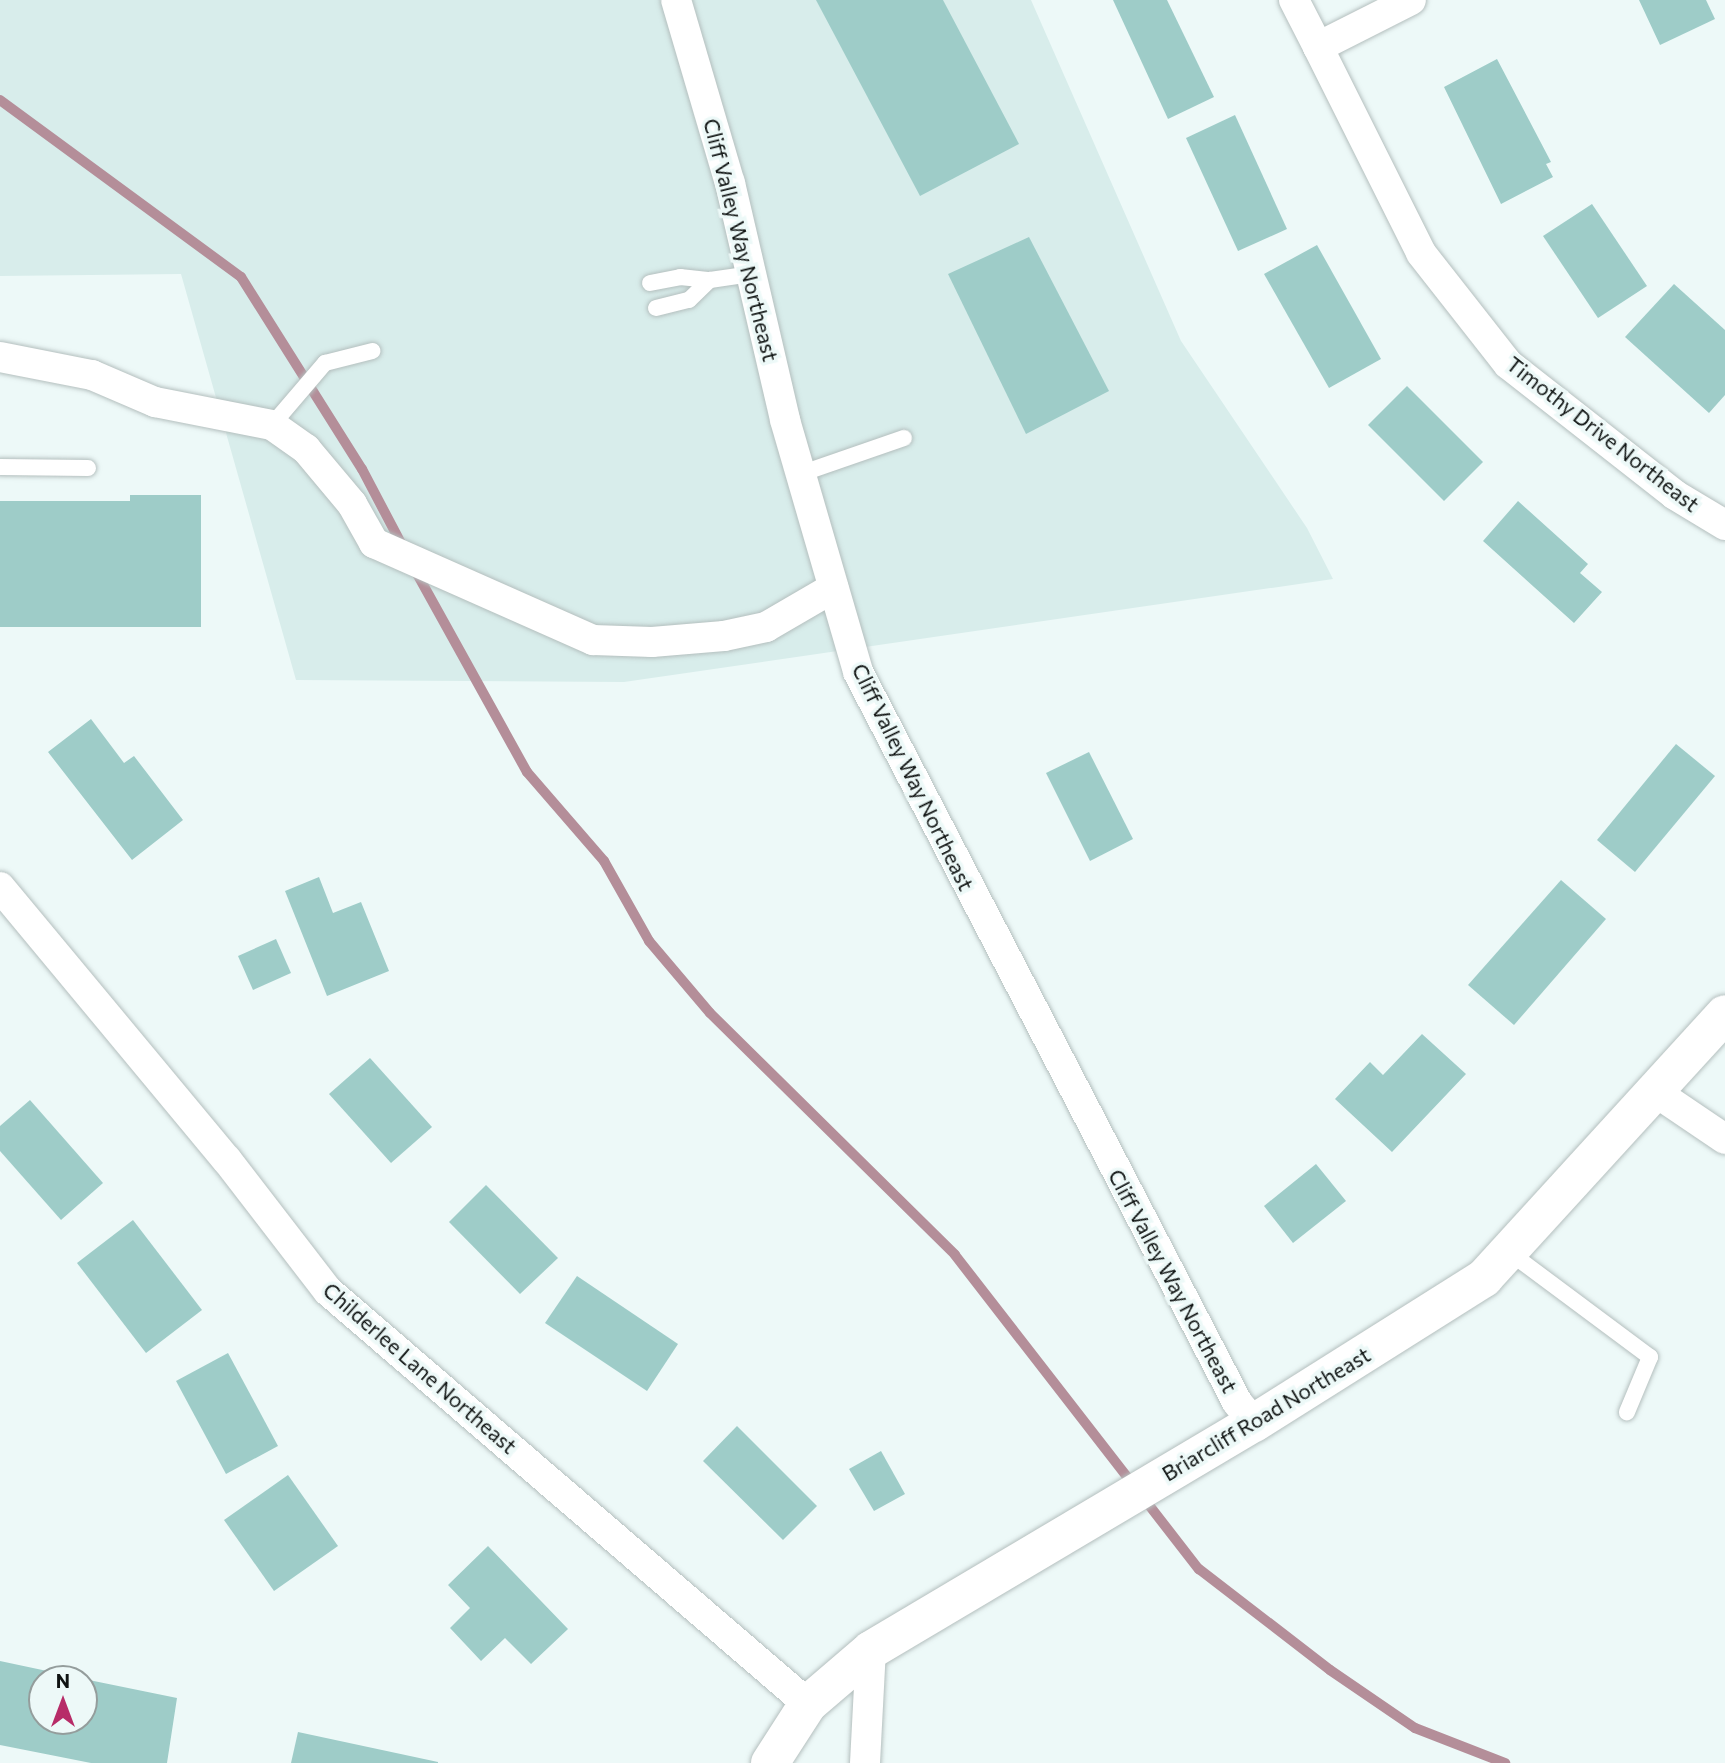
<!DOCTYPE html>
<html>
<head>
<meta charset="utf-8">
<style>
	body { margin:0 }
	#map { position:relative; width:1725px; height:1763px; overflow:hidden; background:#edf9f8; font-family:Commissioner,sans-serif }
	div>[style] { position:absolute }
	.built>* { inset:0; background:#d8edeb }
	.stream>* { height:10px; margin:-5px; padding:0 5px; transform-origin:5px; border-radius:5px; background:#b48e99 }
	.building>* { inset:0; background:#9eccc8 }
	.roads { filter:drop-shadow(0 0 2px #b4bfbe) drop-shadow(0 0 2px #b4bfbe) }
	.lane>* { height:16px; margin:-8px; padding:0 8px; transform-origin:8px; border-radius:8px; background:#fff }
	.street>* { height:30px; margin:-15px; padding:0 15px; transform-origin:15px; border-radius:15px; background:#fff }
	.secondary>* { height:38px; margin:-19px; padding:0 19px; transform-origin:19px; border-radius:19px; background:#fff }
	span { translate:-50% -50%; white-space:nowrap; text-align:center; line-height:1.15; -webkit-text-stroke:7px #edf9f8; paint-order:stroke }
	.street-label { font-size:21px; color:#0f1312 }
	.north { position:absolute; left:28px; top:1665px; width:70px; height:70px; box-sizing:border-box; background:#edf9f8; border:2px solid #949d9c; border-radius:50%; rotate:0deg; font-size:19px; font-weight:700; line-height:28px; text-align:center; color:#0f1312 }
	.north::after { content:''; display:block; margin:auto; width:24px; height:32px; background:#b72c68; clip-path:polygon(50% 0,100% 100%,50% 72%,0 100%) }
</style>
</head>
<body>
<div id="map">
	<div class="built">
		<i style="clip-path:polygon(0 0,1031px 0,1181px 341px,1307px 528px,1333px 579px,624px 682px,296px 680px,181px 274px,0 276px)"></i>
	</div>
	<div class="stream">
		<i style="left:0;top:100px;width:299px;rotate:36.3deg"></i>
		<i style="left:241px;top:277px;width:227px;rotate:57.8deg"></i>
		<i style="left:362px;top:469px;width:90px;rotate:62.3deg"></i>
		<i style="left:415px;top:570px;width:231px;rotate:61deg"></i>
		<i style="left:527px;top:772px;width:118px;rotate:49.1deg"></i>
		<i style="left:604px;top:861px;width:92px;rotate:60.6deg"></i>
		<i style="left:649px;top:941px;width:94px;rotate:49.7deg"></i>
		<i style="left:710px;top:1013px;width:344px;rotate:44.6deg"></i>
		<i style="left:955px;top:1255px;width:398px;rotate:52.2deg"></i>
		<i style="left:1199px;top:1569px;width:165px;rotate:37.6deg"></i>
		<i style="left:1330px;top:1670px;width:103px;rotate:34.3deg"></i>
		<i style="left:1415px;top:1728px;width:97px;rotate:21.3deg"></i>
	</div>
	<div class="building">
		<i style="clip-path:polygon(816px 0,943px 0,1019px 144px,920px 196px)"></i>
		<i style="clip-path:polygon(1113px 0,1167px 0,1214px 97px,1168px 119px)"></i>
		<i style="clip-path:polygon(1639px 0,1706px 0,1715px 19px,1660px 45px)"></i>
		<i style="clip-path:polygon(1497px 59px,1551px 162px,1546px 164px,1553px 177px,1501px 204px,1444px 87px)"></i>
		<i style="clip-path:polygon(1235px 115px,1287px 229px,1238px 251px,1186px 138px)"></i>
		<i style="clip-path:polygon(1592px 204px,1647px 286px,1598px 318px,1543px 236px)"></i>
		<i style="clip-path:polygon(1029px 237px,1109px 391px,1026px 434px,948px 274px)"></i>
		<i style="clip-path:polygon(1317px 245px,1381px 359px,1329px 388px,1264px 274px)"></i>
		<i style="clip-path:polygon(1674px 284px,1725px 330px,1725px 395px,1709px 413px,1625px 337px)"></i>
		<i style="clip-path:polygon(1407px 386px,1483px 462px,1444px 501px,1368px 425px)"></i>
		<i style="clip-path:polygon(130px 495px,201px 495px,201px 627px,0 627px,0 501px,130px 501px)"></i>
		<i style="clip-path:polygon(1518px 501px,1588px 564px,1580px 573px,1602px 592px,1574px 623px,1483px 541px)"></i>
		<i style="clip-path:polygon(91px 719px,124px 763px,134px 756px,183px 820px,132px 860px,48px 752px)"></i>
		<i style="clip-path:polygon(1676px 744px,1715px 776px,1635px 872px,1597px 840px)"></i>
		<i style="clip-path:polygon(1089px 752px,1133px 839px,1090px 861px,1046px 773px)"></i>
		<i style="clip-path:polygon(319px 877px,333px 913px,361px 902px,389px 971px,327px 996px,285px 891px)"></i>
		<i style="clip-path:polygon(1561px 880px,1606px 919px,1514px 1025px,1468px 985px)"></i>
		<i style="clip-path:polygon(276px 939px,291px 973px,253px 990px,238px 956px)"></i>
		<i style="clip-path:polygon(1422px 1034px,1466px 1074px,1392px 1152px,1335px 1099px,1370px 1062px,1383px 1075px)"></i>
		<i style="clip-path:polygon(370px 1058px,432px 1127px,391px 1163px,329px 1094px)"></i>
		<i style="clip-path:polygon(30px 1100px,103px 1183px,61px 1220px,0 1151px,0 1126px)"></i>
		<i style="clip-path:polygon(1316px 1164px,1346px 1201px,1293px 1243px,1264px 1206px)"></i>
		<i style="clip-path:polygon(486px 1185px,558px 1258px,520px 1294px,449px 1222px)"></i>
		<i style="clip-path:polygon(133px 1220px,202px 1310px,146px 1353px,77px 1263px)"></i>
		<i style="clip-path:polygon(577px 1276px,678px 1344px,647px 1391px,545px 1323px)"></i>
		<i style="clip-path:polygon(228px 1353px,278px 1446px,226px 1474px,176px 1381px)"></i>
		<i style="clip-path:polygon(737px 1426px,817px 1506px,783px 1540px,703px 1461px)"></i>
		<i style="clip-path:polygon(881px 1451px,905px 1494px,874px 1511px,849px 1469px)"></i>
		<i style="clip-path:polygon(288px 1475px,338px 1546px,274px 1591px,224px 1520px)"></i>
		<i style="clip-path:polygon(488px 1546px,568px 1629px,531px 1664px,505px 1638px,481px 1661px,450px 1628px,470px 1608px,448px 1585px)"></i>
		<i style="clip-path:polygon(0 1661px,80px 1678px,42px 1679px,42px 1721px,84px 1721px,84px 1679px,177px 1698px,167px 1763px,91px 1763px,0 1745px)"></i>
		<i style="clip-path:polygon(298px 1732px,438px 1762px,438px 1763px,291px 1763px)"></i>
	</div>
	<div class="roads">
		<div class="lane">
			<i style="left:650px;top:283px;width:31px;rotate:-11deg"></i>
			<i style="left:680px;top:277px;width:30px;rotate:6deg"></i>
			<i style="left:710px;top:280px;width:41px;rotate:-8.3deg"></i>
			<i style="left:656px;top:308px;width:34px;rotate:-14deg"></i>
			<i style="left:689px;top:300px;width:29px;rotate:-44deg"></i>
			<i style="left:272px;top:425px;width:82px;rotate:-49.5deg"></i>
			<i style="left:325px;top:363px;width:49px;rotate:-14.3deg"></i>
			<i style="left:0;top:467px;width:88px;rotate:0.7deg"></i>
			<i style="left:800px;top:474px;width:110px;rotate:-19.1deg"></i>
			<i style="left:1509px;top:1252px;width:176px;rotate:36.7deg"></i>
			<i style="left:1650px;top:1357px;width:60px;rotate:112.7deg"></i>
		</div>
		<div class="street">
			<i style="left:676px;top:0;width:191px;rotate:73.6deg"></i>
			<i style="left:730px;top:183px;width:243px;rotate:76.9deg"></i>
			<i style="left:785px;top:420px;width:262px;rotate:73.8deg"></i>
			<i style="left:858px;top:672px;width:823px;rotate:62.56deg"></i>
			<i style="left:1237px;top:1402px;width:27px;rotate:51deg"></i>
			<i style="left:1294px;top:0;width:53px;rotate:62.9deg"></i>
			<i style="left:1318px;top:47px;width:104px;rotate:-26.8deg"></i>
			<i style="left:1318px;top:47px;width:230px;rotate:63.4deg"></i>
			<i style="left:1421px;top:253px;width:141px;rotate:51.9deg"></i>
			<i style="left:1508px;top:364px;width:212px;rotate:38.1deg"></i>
			<i style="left:1675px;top:495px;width:58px;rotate:31deg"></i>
			<i style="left:0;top:357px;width:94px;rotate:11.1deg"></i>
			<i style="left:92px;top:375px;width:69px;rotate:23.2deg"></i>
			<i style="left:155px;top:402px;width:119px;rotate:11.1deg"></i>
			<i style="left:272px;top:425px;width:42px;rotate:35.2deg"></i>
			<i style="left:306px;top:449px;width:72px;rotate:50.1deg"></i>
			<i style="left:352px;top:504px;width:45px;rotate:60.6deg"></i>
			<i style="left:374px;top:543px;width:240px;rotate:23.9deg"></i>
			<i style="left:593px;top:640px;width:59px;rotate:1.9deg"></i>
			<i style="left:652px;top:642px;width:72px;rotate:-4.8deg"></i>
			<i style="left:724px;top:636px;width:43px;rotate:-12.1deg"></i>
			<i style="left:766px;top:627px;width:78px;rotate:-30.2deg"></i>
			<i style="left:0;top:887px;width:355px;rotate:50.3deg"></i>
			<i style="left:227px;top:1160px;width:165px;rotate:52.4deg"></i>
			<i style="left:328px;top:1291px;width:633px;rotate:40.71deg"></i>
			<i style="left:1657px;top:1093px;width:82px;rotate:34.1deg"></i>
			<i style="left:865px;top:1763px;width:113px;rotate:-87deg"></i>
		</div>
		<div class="secondary">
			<i style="left:770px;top:1763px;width:70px;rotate:-57.2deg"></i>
			<i style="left:808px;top:1704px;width:83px;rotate:-40.6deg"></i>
			<i style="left:871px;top:1650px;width:445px;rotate:-30.7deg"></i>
			<i style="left:1254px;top:1423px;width:272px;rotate:-32.2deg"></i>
			<i style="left:1484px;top:1278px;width:357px;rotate:-47.6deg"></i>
		</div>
	</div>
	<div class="street-label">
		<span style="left:741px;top:240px;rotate:76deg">Cliff Valley Way Northeast</span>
		<span style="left:1603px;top:434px;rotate:38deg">Timothy Drive Northeast</span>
		<span style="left:913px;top:777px;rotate:64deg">Cliff Valley Way Northeast</span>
		<span style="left:1173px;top:1281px;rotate:62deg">Cliff Valley Way Northeast</span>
		<span style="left:420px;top:1368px;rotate:41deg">Childerlee Lane Northeast</span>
		<span style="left:1266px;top:1414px;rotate:-31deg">Briarcliff Road Northeast</span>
	</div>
	<div class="north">N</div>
</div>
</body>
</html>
